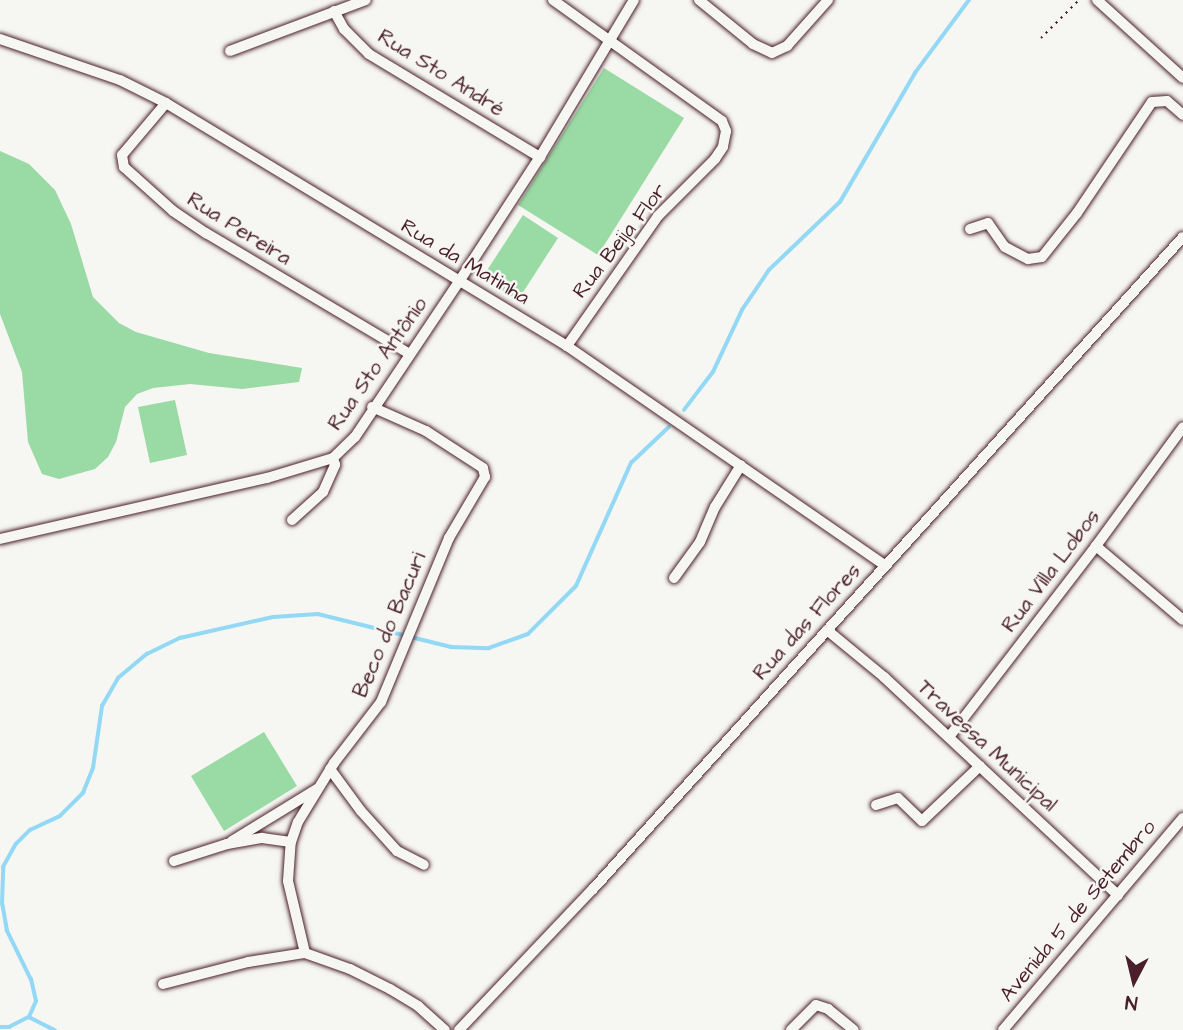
<!DOCTYPE html>
<html>
<head>
<meta charset="utf-8">
<style>
	body { margin:0 }
	#map { position:relative; width:1183px; height:1030px; overflow:hidden; background:#f6f6f2; font-family:"Architects Daughter",sans-serif }
	div>[style] { position:absolute }
	.green>* { inset:0; background:#9adaa4 }
	.stream>* { height:3.5px; margin:-1.75px; padding:0 1.75px; transform-origin:1.75px; border-radius:1.75px; background:#93d8f5 }
	.path>* { height:2px; margin-top:-1px; transform-origin:0; background:repeating-linear-gradient(90deg,#4a1f2b 0 2px,transparent 0 7px) }
	.roads { filter:drop-shadow(0 0 2px #4a1f2b) drop-shadow(0 0 2px #4a1f2b) }
	.minor>* { height:10px; margin:-5px; padding:0 5px; transform-origin:5px; border-radius:5px; background:#f6f6f2 }
	span { translate:-50% -50%; white-space:nowrap; text-align:center; line-height:1.15; -webkit-text-stroke:5px #f6f6f2; paint-order:stroke }
	.street-label { font-size:21px; color:#4a1f2b }
	.north { position:absolute; left:1099px; top:946px; width:70px; height:70px; -webkit-text-stroke:5px #f6f6f2; paint-order:stroke; rotate:187deg; font-size:19px; font-weight:700; line-height:28px; text-align:center; color:#4a1f2b }
	.north::after { content:''; display:block; margin:auto; width:24px; height:32px; background:#4a1f2b; clip-path:polygon(50% 0,100% 100%,50% 72%,0 100%) }
</style>
</head>
<body>
<div id="map">
	<div class="green">
		<i style="clip-path:polygon(604px 68px,684px 118px,598px 255px,518px 205px)"></i>
		<i style="clip-path:polygon(0 151px,29px 164px,55px 190px,71px 224px,93px 297px,119px 323px,136px 332px,209px 353px,302px 368px,299px 382px,242px 389px,190px 384px,153px 388px,137px 394px,125px 407px,116px 442px,108px 457px,95px 469px,59px 479px,42px 474px,28px 442px,22px 372px,0 314px)"></i>
		<i style="clip-path:polygon(523px 215px,558px 238px,518px 300px,482px 278px)"></i>
		<i style="clip-path:polygon(175px 400px,187px 455px,150px 463px,138px 407px)"></i>
		<i style="clip-path:polygon(264px 732px,297px 786px,224px 831px,191px 776px)"></i>
	</div>
	<div class="stream">
		<i style="left:684px;top:410px;width:48px;rotate:-52.7deg"></i>
		<i style="left:713px;top:372px;width:68px;rotate:-64.9deg"></i>
		<i style="left:742px;top:310px;width:48px;rotate:-56deg"></i>
		<i style="left:769px;top:270px;width:98px;rotate:-43.8deg"></i>
		<i style="left:840px;top:202px;width:149px;rotate:-59.8deg"></i>
		<i style="left:915px;top:73px;width:91px;rotate:-53.5deg"></i>
		<i style="left:29px;top:1017px;width:29px;rotate:27deg"></i>
		<i style="left:0;top:1027px;width:9px"></i>
		<i style="left:9px;top:1027px;width:22px;rotate:-27deg"></i>
		<i style="left:29px;top:1017px;width:17px;rotate:-66deg"></i>
		<i style="left:36px;top:1001px;width:22px;rotate:-103deg"></i>
		<i style="left:31px;top:980px;width:55px;rotate:-116.1deg"></i>
		<i style="left:7px;top:931px;width:27px;rotate:-100deg"></i>
		<i style="left:2px;top:904px;width:37px;rotate:-88deg"></i>
		<i style="left:3px;top:867px;width:26px;rotate:-61deg"></i>
		<i style="left:16px;top:844px;width:20px;rotate:-45deg"></i>
		<i style="left:30px;top:830px;width:33px;rotate:-25deg"></i>
		<i style="left:60px;top:816px;width:33px;rotate:-45deg"></i>
		<i style="left:83px;top:793px;width:27px;rotate:-68deg"></i>
		<i style="left:93px;top:768px;width:63px;rotate:-81.7deg"></i>
		<i style="left:102px;top:706px;width:32px;rotate:-60deg"></i>
		<i style="left:118px;top:678px;width:38px;rotate:-40deg"></i>
		<i style="left:147px;top:654px;width:37px;rotate:-26deg"></i>
		<i style="left:180px;top:638px;width:95px;rotate:-12.7deg"></i>
		<i style="left:273px;top:617px;width:45px;rotate:-3.8deg"></i>
		<i style="left:318px;top:614px;width:137px;rotate:13.9deg"></i>
		<i style="left:451px;top:647px;width:38px;rotate:2deg"></i>
		<i style="left:489px;top:648px;width:41px;rotate:-19.7deg"></i>
		<i style="left:528px;top:634px;width:68px;rotate:-45deg"></i>
		<i style="left:576px;top:586px;width:135px;rotate:-65.9deg"></i>
		<i style="left:631px;top:463px;width:52px;rotate:-43.5deg"></i>
	</div>
	<div class="path">
		<i style="left:1041px;top:38px;width:54px;rotate:-45deg"></i>
	</div>
	<div class="roads">
		<div class="minor">
			<i style="left:553px;top:0;width:208px;rotate:35.6deg"></i>
			<i style="left:722px;top:121px;width:11px;rotate:68deg"></i>
			<i style="left:726px;top:131px;width:16px;rotate:101deg"></i>
			<i style="left:723px;top:147px;width:14px;rotate:124deg"></i>
			<i style="left:715px;top:159px;width:81px;rotate:135deg"></i>
			<i style="left:658px;top:216px;width:159px;rotate:125deg"></i>
			<i style="left:699px;top:0;width:70px;rotate:39.2deg"></i>
			<i style="left:753px;top:44px;width:21px;rotate:25deg"></i>
			<i style="left:772px;top:53px;width:17px;rotate:-25deg"></i>
			<i style="left:787px;top:46px;width:62px;rotate:-48.3deg"></i>
			<i style="left:1097px;top:0;width:116px;rotate:42.2deg"></i>
			<i style="left:334px;top:11px;width:21px;rotate:61deg"></i>
			<i style="left:344px;top:29px;width:35px;rotate:45deg"></i>
			<i style="left:369px;top:54px;width:200px;rotate:31.1deg"></i>
			<i style="left:0;top:39px;width:127px;rotate:18.9deg"></i>
			<i style="left:120px;top:80px;width:51px;rotate:26.6deg"></i>
			<i style="left:166px;top:103px;width:469px;rotate:31.2deg"></i>
			<i style="left:567px;top:346px;width:385px;rotate:34.6deg"></i>
			<i style="left:230px;top:51px;width:145px;rotate:-20.6deg"></i>
			<i style="left:166px;top:103px;width:68px;rotate:130.2deg"></i>
			<i style="left:122px;top:155px;width:12px;rotate:81deg"></i>
			<i style="left:124px;top:167px;width:66px;rotate:41.9deg"></i>
			<i style="left:173px;top:211px;width:40px;rotate:34deg"></i>
			<i style="left:206px;top:233px;width:237px;rotate:30.7deg"></i>
			<i style="left:970px;top:229px;width:19px;rotate:-18deg"></i>
			<i style="left:988px;top:223px;width:29px;rotate:55deg"></i>
			<i style="left:1005px;top:247px;width:26px;rotate:28deg"></i>
			<i style="left:1028px;top:259px;width:14px;rotate:-8deg"></i>
			<i style="left:1042px;top:257px;width:56px;rotate:-51.5deg"></i>
			<i style="left:1077px;top:213px;width:134px;rotate:-56deg"></i>
			<i style="left:1152px;top:102px;width:15px;rotate:-4deg"></i>
			<i style="left:1167px;top:101px;width:21px;rotate:41deg"></i>
			<i style="left:292px;top:520px;width:42px;rotate:-42.1deg"></i>
			<i style="left:323px;top:492px;width:30px;rotate:-66deg"></i>
			<i style="left:335px;top:465px;width:7px;rotate:-106deg"></i>
			<i style="left:0;top:539px;width:274px;rotate:-12.9deg"></i>
			<i style="left:267px;top:478px;width:69px;rotate:-16.9deg"></i>
			<i style="left:333px;top:458px;width:30px;rotate:-44deg"></i>
			<i style="left:355px;top:437px;width:189px;rotate:-56.2deg"></i>
			<i style="left:460px;top:280px;width:147px;rotate:-57deg"></i>
			<i style="left:540px;top:157px;width:183px;rotate:-59.1deg"></i>
			<i style="left:1096px;top:546px;width:114px;rotate:40.4deg"></i>
			<i style="left:674px;top:578px;width:44px;rotate:-54.2deg"></i>
			<i style="left:700px;top:542px;width:38px;rotate:-67deg"></i>
			<i style="left:715px;top:507px;width:49px;rotate:-58.2deg"></i>
			<i style="left:827px;top:630px;width:74px;rotate:39.5deg"></i>
			<i style="left:884px;top:677px;width:320px;rotate:43deg"></i>
			<i style="left:949px;top:737px;width:241px;rotate:-52.4deg"></i>
			<i style="left:1096px;top:546px;width:147px;rotate:-53.8deg"></i>
			<i style="left:330px;top:769px;width:52px;rotate:53.6deg"></i>
			<i style="left:361px;top:811px;width:54px;rotate:48deg"></i>
			<i style="left:397px;top:851px;width:30px;rotate:27deg"></i>
			<i style="left:876px;top:805px;width:23px;rotate:-18deg"></i>
			<i style="left:898px;top:798px;width:33px;rotate:44deg"></i>
			<i style="left:922px;top:821px;width:80px;rotate:-43.5deg"></i>
			<i style="left:232px;top:841px;width:100px;rotate:-31.5deg"></i>
			<i style="left:174px;top:861px;width:56px;rotate:-17.8deg"></i>
			<i style="left:227px;top:844px;width:36px;rotate:-10deg"></i>
			<i style="left:262px;top:838px;width:29px;rotate:8deg"></i>
			<i style="left:305px;top:953px;width:74px;rotate:-103.3deg"></i>
			<i style="left:288px;top:881px;width:39px;rotate:-86deg"></i>
			<i style="left:291px;top:842px;width:21px;rotate:-71deg"></i>
			<i style="left:298px;top:822px;width:69px;rotate:-58.6deg"></i>
			<i style="left:334px;top:763px;width:77px;rotate:-52.4deg"></i>
			<i style="left:381px;top:702px;width:178px;rotate:-67.5deg"></i>
			<i style="left:449px;top:538px;width:71px;rotate:-59.5deg"></i>
			<i style="left:485px;top:477px;width:9px;rotate:-103deg"></i>
			<i style="left:483px;top:468px;width:68px;rotate:-147deg"></i>
			<i style="left:426px;top:431px;width:59px;rotate:-156deg"></i>
			<i style="left:163px;top:984px;width:88px;rotate:-14.5deg"></i>
			<i style="left:248px;top:962px;width:58px;rotate:-9deg"></i>
			<i style="left:305px;top:953px;width:48px;rotate:19.6deg"></i>
			<i style="left:350px;top:969px;width:45px;rotate:26.6deg"></i>
			<i style="left:390px;top:989px;width:33px;rotate:31deg"></i>
			<i style="left:418px;top:1006px;width:36px;rotate:42deg"></i>
			<i style="left:459px;top:1030px;width:195px;rotate:-46.5deg"></i>
			<i style="left:593px;top:889px;width:879px;rotate:-47.86deg"></i>
			<i style="left:791px;top:1030px;width:35px;rotate:-45deg"></i>
			<i style="left:816px;top:1005px;width:13px;rotate:18deg"></i>
			<i style="left:828px;top:1009px;width:33px;rotate:39deg"></i>
			<i style="left:1003px;top:1030px;width:278px;rotate:-49.7deg"></i>
		</div>
	</div>
	<div class="street-label">
		<span style="left:441px;top:73px;rotate:32deg">Rua Sto André</span>
		<span style="left:239px;top:229px;rotate:32deg">Rua Pereira</span>
		<span style="left:620px;top:241px;rotate:-52deg">Rua Beija Flor</span>
		<span style="left:465px;top:262px;rotate:31deg">Rua da Matinha</span>
		<span style="left:378px;top:364px;rotate:-55deg">Rua Sto Antônio</span>
		<span style="left:1051px;top:571px;rotate:-53deg">Rua Villa Lobos</span>
		<span style="left:807px;top:622px;rotate:-48deg">Rua das Flores</span>
		<span style="left:390px;top:625px;rotate:-67deg">Beco do Bacuri</span>
		<span style="left:987px;top:746px;rotate:43deg">Travessa Municipal</span>
		<span style="left:1078px;top:911px;rotate:-50deg">Avenida 5 de Setembro</span>
	</div>
	<div class="north">N</div>
</div>
</body>
</html>
